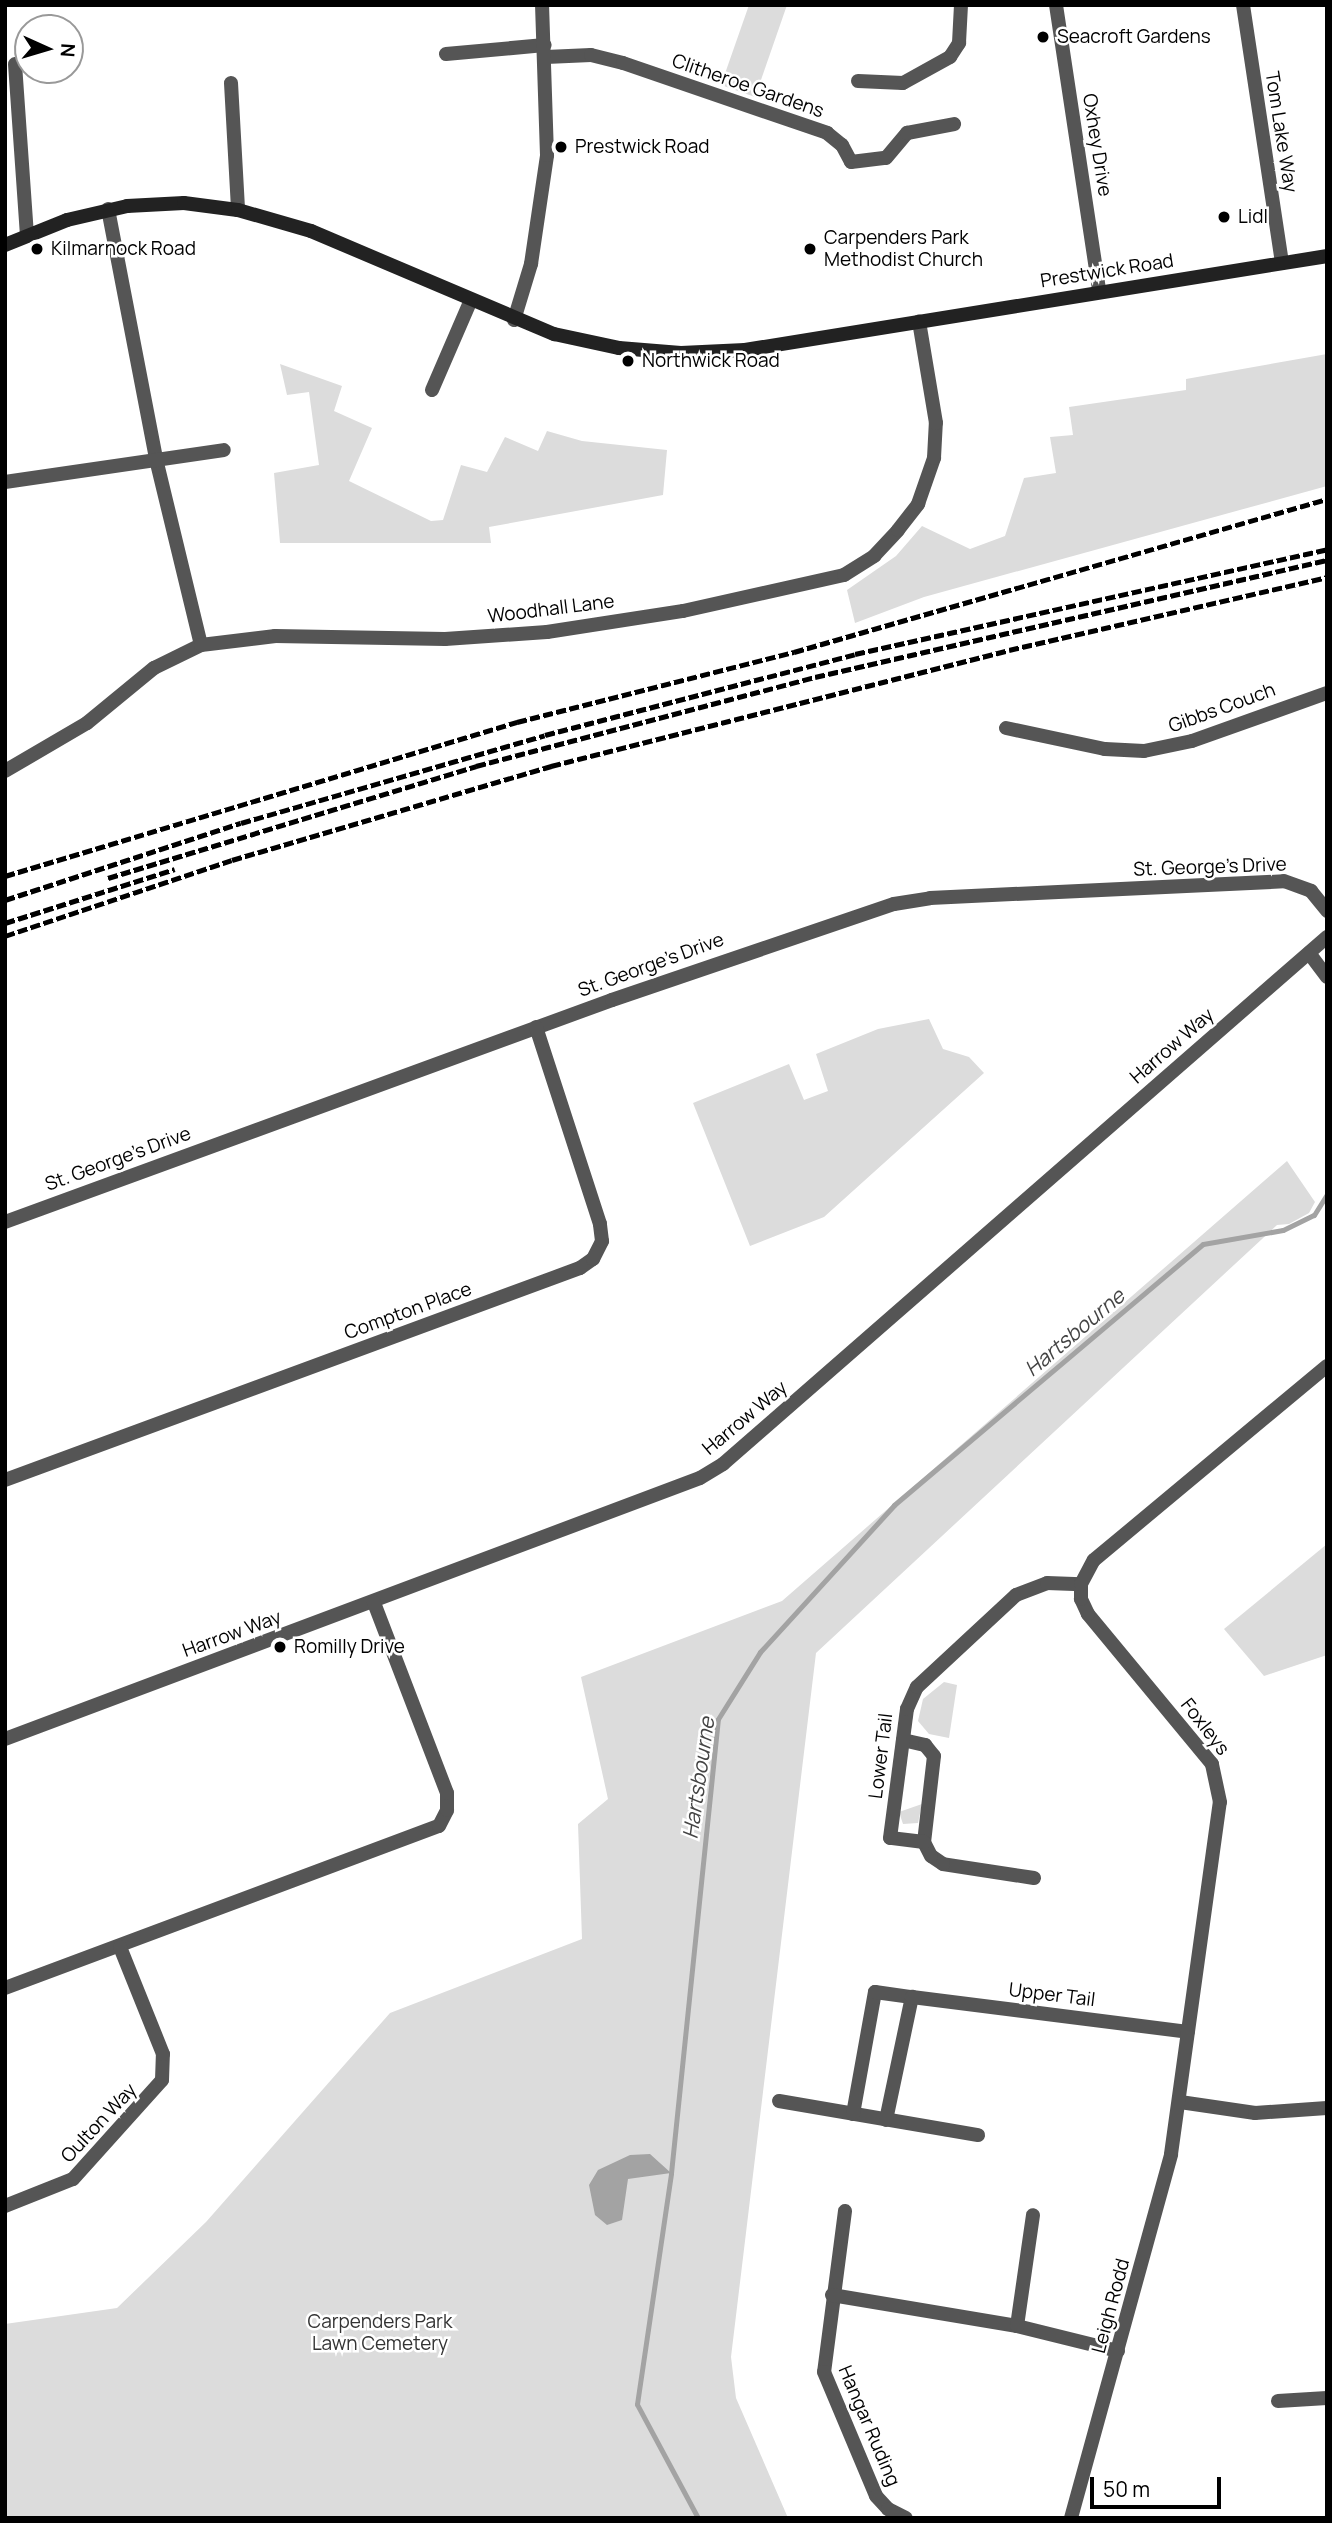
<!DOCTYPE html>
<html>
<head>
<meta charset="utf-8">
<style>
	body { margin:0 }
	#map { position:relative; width:1332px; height:2523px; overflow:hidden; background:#fff; font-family:Manrope,sans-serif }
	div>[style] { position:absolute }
	.green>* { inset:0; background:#dcdcdc }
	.water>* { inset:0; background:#a3a3a3 }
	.stream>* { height:5px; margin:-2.5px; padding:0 2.5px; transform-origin:2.5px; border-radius:2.5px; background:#a3a3a3 }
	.minor>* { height:14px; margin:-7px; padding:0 7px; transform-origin:7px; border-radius:7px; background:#555 }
	.tertiary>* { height:14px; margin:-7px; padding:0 7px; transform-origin:7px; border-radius:7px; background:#555 }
	.secondary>* { height:14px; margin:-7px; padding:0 7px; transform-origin:7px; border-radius:7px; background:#222 }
	.rail>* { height:5px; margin-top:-2.5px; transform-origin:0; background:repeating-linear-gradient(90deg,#000 0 10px,transparent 0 13.5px) }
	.dots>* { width:19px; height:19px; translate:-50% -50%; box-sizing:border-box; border:4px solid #fff; border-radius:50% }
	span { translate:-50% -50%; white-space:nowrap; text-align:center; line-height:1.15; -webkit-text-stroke:5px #fff; paint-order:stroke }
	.poi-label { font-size:19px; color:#000 }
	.left { translate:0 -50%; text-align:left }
	.street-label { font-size:19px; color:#000 }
	.park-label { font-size:19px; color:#333 }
	.water-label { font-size:21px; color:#444; font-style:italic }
	.frame { position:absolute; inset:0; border:7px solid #000; pointer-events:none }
	.north { position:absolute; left:14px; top:14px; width:70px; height:70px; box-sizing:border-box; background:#fff; border:2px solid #999; border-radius:50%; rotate:94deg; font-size:19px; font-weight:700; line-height:28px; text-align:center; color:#000 }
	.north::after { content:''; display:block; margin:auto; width:24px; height:32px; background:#000; clip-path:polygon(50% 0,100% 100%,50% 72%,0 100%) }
	.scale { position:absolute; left:1090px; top:2477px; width:131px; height:32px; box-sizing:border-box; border:4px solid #000; border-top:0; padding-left:9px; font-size:21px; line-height:24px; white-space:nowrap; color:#000; -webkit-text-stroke:5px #fff; paint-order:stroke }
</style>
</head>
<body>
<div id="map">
	<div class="green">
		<i style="clip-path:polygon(749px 5px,787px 5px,755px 97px,721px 85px)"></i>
		<i style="clip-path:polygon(1327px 354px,1327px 486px,924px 597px,855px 623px,847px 590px,896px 556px,922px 526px,970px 549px,1005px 536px,1024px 478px,1056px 473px,1050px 437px,1073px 435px,1069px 407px,1186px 390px,1186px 379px)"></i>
		<i style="clip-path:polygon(280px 364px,342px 386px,334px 411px,372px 428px,349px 481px,431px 521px,443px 520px,461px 465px,487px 472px,505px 437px,538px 451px,547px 431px,582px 441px,667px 450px,663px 495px,489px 527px,491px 543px,280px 543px,274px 473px,319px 465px,309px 392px,287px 395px)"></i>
		<i style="clip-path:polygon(929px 1019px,943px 1049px,969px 1057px,984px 1073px,824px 1217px,750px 1246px,693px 1103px,789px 1064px,804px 1100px,828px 1091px,816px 1054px,878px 1029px)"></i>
		<i style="clip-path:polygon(1287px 1161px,1315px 1202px,1309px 1213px,1289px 1224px,1277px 1225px,816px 1653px,731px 2357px,736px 2398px,788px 2518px,5px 2518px,5px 2324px,117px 2308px,206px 2222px,390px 2013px,582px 1939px,578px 1824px,608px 1799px,581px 1677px,782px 1601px)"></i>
		<i style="clip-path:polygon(1327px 1544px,1327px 1655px,1264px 1676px,1224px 1629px)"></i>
		<i style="clip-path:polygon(944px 1682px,957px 1685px,949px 1738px,929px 1734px,918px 1721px,923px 1699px)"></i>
		<i style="clip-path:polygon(922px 1804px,918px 1823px,903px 1824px,899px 1812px)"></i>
	</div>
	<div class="water">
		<i style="clip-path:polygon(650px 2154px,671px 2173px,628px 2179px,622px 2220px,607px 2225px,595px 2215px,589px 2185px,598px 2170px,630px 2155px)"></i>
	</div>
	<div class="stream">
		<i style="left:698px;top:2518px;width:129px;rotate:-118.2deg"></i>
		<i style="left:637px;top:2404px;width:233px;rotate:-81.6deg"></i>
		<i style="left:671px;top:2173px;width:456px;rotate:-84.1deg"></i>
		<i style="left:718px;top:1719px;width:79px;rotate:-57.9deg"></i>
		<i style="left:760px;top:1652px;width:199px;rotate:-47.6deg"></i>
		<i style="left:894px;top:1505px;width:404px;rotate:-40.2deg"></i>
		<i style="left:1203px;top:1244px;width:81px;rotate:-9.9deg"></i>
		<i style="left:1283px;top:1230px;width:34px;rotate:-26deg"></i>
		<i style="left:1314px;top:1215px;width:25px;rotate:-58deg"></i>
	</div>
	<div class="minor">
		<i style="left:1243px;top:5px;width:261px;rotate:81.4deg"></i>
		<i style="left:446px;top:54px;width:99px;rotate:-5.2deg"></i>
		<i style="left:546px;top:57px;width:45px;rotate:-2.5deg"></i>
		<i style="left:591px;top:55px;width:33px;rotate:14deg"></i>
		<i style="left:623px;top:63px;width:216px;rotate:18.9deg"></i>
		<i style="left:827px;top:133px;width:19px;rotate:39deg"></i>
		<i style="left:842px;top:145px;width:19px;rotate:62deg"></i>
		<i style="left:851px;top:162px;width:35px;rotate:-7deg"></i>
		<i style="left:886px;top:158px;width:33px;rotate:-50deg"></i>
		<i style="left:907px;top:133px;width:48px;rotate:-10.8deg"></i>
		<i style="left:15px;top:64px;width:172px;rotate:86deg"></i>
		<i style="left:858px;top:81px;width:45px;rotate:2.5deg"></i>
		<i style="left:903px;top:83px;width:54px;rotate:-29deg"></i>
		<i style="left:950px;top:57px;width:17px;rotate:-57deg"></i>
		<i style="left:959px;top:43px;width:38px;rotate:-87deg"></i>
		<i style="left:231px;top:83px;width:127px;rotate:86.8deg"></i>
		<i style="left:108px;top:209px;width:255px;rotate:79.1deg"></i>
		<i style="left:156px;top:459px;width:191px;rotate:76.4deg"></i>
		<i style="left:514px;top:320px;width:59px;rotate:-73.1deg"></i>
		<i style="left:531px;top:264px;width:110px;rotate:-81.6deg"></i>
		<i style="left:547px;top:155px;width:150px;rotate:-91.9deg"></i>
		<i style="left:432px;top:390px;width:96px;rotate:-66.6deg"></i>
		<i style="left:5px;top:482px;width:221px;rotate:-8.3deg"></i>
		<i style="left:1006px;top:728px;width:101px;rotate:12deg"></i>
		<i style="left:1105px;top:749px;width:39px;rotate:3deg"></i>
		<i style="left:1144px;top:751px;width:49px;rotate:-11.8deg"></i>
		<i style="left:1192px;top:741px;width:143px;rotate:-19.6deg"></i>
		<i style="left:5px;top:771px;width:95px;rotate:-30.3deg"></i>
		<i style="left:87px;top:723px;width:87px;rotate:-39.4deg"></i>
		<i style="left:154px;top:668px;width:52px;rotate:-26.1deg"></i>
		<i style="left:201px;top:645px;width:75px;rotate:-6.9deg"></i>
		<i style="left:275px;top:636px;width:170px;rotate:1deg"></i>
		<i style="left:445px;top:639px;width:102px;rotate:-3.9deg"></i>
		<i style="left:547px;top:632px;width:138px;rotate:-8.8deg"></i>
		<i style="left:683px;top:611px;width:165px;rotate:-12.6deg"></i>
		<i style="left:844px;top:575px;width:36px;rotate:-32deg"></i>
		<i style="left:874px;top:556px;width:35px;rotate:-47deg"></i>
		<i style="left:898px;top:530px;width:33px;rotate:-52deg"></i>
		<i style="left:918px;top:504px;width:49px;rotate:-70.8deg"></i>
		<i style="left:934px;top:458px;width:35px;rotate:-87deg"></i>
		<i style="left:936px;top:423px;width:103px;rotate:-99.5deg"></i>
		<i style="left:1309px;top:953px;width:30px;rotate:53deg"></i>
		<i style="left:5px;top:1222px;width:646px;rotate:-20.09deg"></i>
		<i style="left:612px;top:1000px;width:298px;rotate:-18.8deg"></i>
		<i style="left:894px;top:904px;width:36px;rotate:-9deg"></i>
		<i style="left:930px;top:898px;width:354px;rotate:-2.7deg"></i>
		<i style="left:1284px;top:881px;width:29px;rotate:20deg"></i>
		<i style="left:1311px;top:891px;width:26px;rotate:51deg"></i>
		<i style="left:5px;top:1480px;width:613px;rotate:-20.24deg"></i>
		<i style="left:580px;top:1268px;width:16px;rotate:-35deg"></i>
		<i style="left:593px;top:1259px;width:20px;rotate:-63deg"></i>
		<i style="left:602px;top:1241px;width:17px;rotate:-97deg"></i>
		<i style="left:600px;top:1224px;width:207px;rotate:-108deg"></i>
		<i style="left:5px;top:1739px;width:742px;rotate:-20.58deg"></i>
		<i style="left:700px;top:1478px;width:27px;rotate:-31deg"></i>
		<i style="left:723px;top:1464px;width:802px;rotate:-41.11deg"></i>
		<i style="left:903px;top:1740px;width:23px;rotate:13deg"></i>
		<i style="left:925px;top:1745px;width:14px;rotate:51deg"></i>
		<i style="left:934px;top:1756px;width:87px;rotate:96.6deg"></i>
		<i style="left:1034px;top:1878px;width:92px;rotate:-171.3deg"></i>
		<i style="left:943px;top:1864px;width:14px;rotate:-146deg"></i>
		<i style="left:931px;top:1856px;width:16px;rotate:-117deg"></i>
		<i style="left:924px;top:1842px;width:34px;rotate:-173deg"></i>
		<i style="left:890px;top:1838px;width:130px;rotate:-82.5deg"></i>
		<i style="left:907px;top:1709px;width:24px;rotate:-66deg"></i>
		<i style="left:917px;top:1687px;width:135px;rotate:-42.9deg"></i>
		<i style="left:1016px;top:1595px;width:33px;rotate:-21deg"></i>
		<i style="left:1047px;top:1583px;width:34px;rotate:2deg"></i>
		<i style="left:5px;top:1988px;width:463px;rotate:-20.5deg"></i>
		<i style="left:439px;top:1826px;width:18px;rotate:-63deg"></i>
		<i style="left:447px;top:1810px;width:17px;rotate:-90deg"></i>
		<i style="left:447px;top:1793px;width:204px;rotate:-111deg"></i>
		<i style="left:779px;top:2101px;width:202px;rotate:9.7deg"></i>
		<i style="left:1180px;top:2102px;width:76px;rotate:8.3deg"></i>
		<i style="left:1255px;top:2113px;width:72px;rotate:-4deg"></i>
		<i style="left:853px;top:2114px;width:124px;rotate:-79.8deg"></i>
		<i style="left:875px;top:1992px;width:37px;rotate:8deg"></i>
		<i style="left:886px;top:2120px;width:126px;rotate:-78.1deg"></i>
		<i style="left:912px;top:1997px;width:278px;rotate:7.2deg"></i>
		<i style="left:5px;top:2206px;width:73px;rotate:-21.7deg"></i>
		<i style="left:73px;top:2179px;width:133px;rotate:-48deg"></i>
		<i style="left:162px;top:2080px;width:26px;rotate:-88deg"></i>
		<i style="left:163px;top:2054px;width:115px;rotate:-111.9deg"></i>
		<i style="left:845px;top:2211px;width:162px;rotate:97.4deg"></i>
		<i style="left:824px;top:2372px;width:134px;rotate:67.2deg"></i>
		<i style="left:876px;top:2496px;width:18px;rotate:47deg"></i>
		<i style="left:888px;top:2509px;width:20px;rotate:27deg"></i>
		<i style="left:832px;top:2295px;width:188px;rotate:9.5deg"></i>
		<i style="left:1017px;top:2326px;width:104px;rotate:13.9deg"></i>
		<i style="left:1017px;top:2326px;width:112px;rotate:-81.8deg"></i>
		<i style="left:1278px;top:2401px;width:49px;rotate:-3.5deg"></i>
		<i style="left:1071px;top:2518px;width:377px;rotate:-74.6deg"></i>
		<i style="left:1171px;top:2154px;width:355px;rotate:-82.1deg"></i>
		<i style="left:1220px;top:1802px;width:39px;rotate:-102deg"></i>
		<i style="left:1212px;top:1764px;width:195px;rotate:-129.6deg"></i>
		<i style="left:1088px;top:1614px;width:17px;rotate:-115deg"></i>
		<i style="left:1081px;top:1599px;width:15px;rotate:-90deg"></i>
		<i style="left:1081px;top:1584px;width:27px;rotate:-62deg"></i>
		<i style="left:1094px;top:1560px;width:303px;rotate:-39.8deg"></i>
	</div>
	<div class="tertiary">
		<i style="left:1056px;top:5px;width:288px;rotate:81.4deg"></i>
	</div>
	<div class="secondary">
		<i style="left:5px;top:245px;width:67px;rotate:-22deg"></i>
		<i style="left:67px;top:220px;width:62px;rotate:-13.1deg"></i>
		<i style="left:127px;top:206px;width:57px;rotate:-3deg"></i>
		<i style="left:184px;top:203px;width:54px;rotate:7.4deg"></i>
		<i style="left:238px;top:210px;width:76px;rotate:16deg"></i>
		<i style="left:311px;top:231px;width:264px;rotate:23deg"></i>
		<i style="left:554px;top:334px;width:66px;rotate:12.2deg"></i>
		<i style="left:619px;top:348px;width:62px;rotate:4.6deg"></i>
		<i style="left:681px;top:353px;width:64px;rotate:-2.7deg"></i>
		<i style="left:745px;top:350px;width:590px;rotate:-9.17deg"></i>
	</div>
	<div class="rail">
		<i style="left:5px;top:876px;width:535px;rotate:-16.74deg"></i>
		<i style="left:517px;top:722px;width:286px;rotate:-14.2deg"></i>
		<i style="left:794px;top:652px;width:555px;rotate:-16.02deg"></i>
		<i style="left:108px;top:878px;width:385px;rotate:-16.9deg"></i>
		<i style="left:476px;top:766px;width:350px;rotate:-14.7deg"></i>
		<i style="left:815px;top:677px;width:525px;rotate:-12.87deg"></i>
		<i style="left:5px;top:900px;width:248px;rotate:-18.1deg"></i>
		<i style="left:241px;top:823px;width:316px;rotate:-16.1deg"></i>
		<i style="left:545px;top:735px;width:320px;rotate:-14.6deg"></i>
		<i style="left:855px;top:654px;width:484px;rotate:-12.5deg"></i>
		<i style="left:5px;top:923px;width:178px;rotate:-17.6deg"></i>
		<i style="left:5px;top:936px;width:239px;rotate:-18.5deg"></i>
		<i style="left:232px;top:860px;width:333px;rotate:-16.4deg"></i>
		<i style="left:551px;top:766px;width:472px;rotate:-14.2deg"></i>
		<i style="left:1009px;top:650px;width:326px;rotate:-12.9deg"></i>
	</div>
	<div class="dots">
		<i style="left:1043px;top:37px;background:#000"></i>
		<i style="left:561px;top:147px;background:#000"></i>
		<i style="left:1224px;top:217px;background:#000"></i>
		<i style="left:37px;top:249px;background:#000"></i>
		<i style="left:810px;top:249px;background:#000"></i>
		<i style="left:628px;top:361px;background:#000"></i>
		<i style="left:280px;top:1647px;background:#000"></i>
	</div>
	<div class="poi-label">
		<span class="left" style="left:1057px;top:37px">Seacroft Gardens</span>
		<span class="left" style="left:575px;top:147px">Prestwick Road</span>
		<span class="left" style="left:1238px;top:217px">Lidl</span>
		<span class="left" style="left:824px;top:249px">Carpenders Park<br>Methodist Church</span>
		<span class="left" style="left:51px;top:249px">Kilmarnock Road</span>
		<span class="left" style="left:642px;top:361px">Northwick Road</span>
		<span class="left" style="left:294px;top:1647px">Romilly Drive</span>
	</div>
	<div class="street-label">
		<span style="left:748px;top:86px;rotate:19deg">Clitheroe Gardens</span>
		<span style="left:1281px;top:132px;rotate:81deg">Tom Lake Way</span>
		<span style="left:1097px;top:145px;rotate:81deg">Oxhey Drive</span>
		<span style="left:1107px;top:271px;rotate:-9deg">Prestwick Road</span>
		<span style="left:551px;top:609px;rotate:-7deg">Woodhall Lane</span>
		<span style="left:1222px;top:708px;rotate:-20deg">Gibbs Couch</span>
		<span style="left:1210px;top:867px;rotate:-2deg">St. George's Drive</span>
		<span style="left:651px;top:965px;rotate:-20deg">St. George's Drive</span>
		<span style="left:1172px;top:1046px;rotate:-41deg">Harrow Way</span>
		<span style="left:118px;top:1159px;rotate:-20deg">St. George's Drive</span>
		<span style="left:408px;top:1311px;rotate:-20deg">Compton Place</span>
		<span style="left:745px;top:1418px;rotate:-40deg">Harrow Way</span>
		<span style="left:232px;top:1634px;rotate:-20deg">Harrow Way</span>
		<span style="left:1205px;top:1727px;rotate:52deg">Foxleys</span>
		<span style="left:881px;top:1756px;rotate:-83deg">Lower Tail</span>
		<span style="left:1052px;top:1995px;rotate:7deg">Upper Tail</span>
		<span style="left:99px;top:2123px;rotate:-47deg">Oulton Way</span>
		<span style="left:1111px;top:2306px;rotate:-75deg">Leigh Rodd</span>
		<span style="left:869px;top:2426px;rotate:67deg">Hangar Ruding</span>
	</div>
	<div class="park-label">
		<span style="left:380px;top:2333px">Carpenders Park<br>Lawn Cemetery</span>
	</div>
	<div class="water-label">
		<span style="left:1074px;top:1332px;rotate:-40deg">Hartsbourne</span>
		<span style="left:698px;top:1778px;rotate:-82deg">Hartsbourne</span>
	</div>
	<div class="frame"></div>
	<div class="north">N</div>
	<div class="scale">50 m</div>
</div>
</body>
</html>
